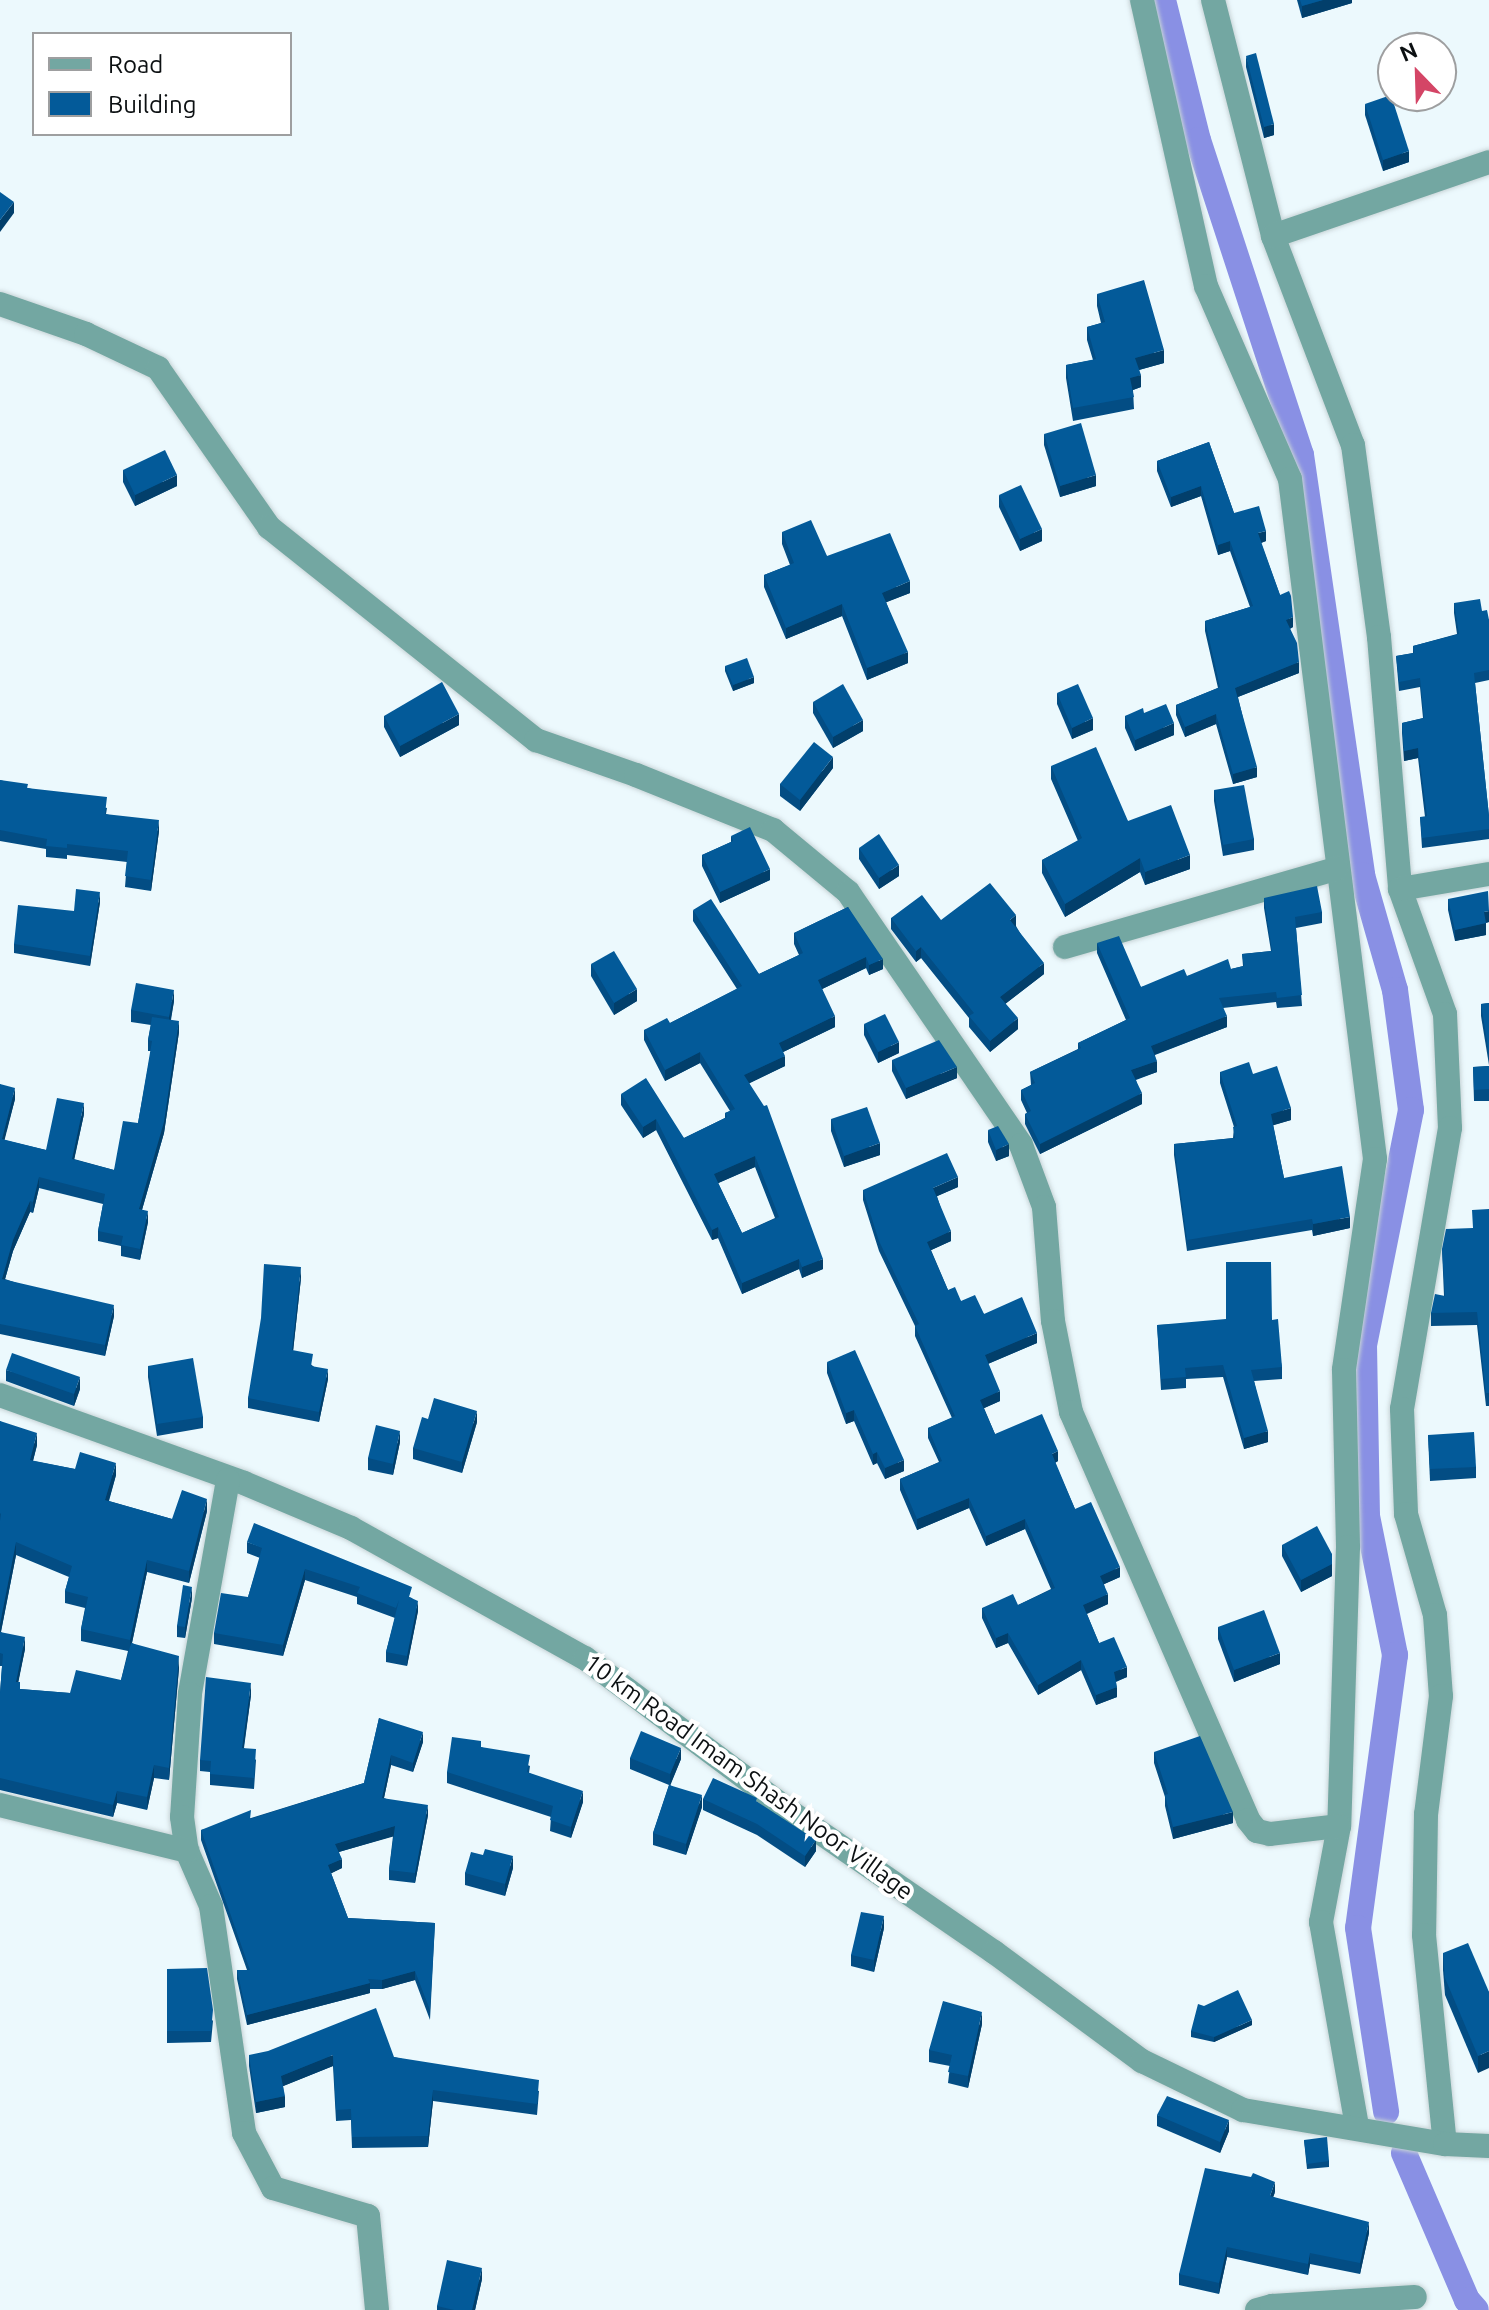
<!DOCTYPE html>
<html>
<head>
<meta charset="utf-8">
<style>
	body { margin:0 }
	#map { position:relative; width:1489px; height:2310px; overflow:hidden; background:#ecf9fd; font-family:Ubuntu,sans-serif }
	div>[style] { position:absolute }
	.canal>* { height:26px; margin:-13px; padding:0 13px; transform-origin:13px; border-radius:13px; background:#8990e4 }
	.roads { filter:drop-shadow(0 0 2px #c8d4d7) drop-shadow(0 0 2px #c8d4d7) }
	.minor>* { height:24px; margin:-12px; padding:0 12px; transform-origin:12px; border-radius:12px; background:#73a7a2 }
	.wall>* { inset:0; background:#034d84 }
	.shaded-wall>* { inset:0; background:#023f6b }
	.building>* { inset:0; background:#035a99 }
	span { translate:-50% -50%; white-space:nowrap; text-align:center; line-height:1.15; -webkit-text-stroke:8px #fff; paint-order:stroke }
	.street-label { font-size:24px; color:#0c1012 }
	.legend { position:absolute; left:32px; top:32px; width:260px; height:104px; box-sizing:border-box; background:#fff; border:2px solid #9e9fa0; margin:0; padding:10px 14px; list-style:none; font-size:24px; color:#0c1012 }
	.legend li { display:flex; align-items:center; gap:16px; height:40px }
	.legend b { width:40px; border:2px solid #9e9fa0 }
	.north { position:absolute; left:1377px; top:32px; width:80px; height:80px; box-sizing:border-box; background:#fff; border:2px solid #9e9fa0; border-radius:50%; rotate:337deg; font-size:22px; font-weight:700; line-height:32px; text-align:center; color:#0c1012 }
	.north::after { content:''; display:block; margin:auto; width:28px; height:36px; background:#d44566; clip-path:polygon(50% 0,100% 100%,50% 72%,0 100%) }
</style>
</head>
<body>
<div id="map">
	<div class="canal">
		<i style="left:1163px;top:0;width:144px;rotate:76deg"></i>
		<i style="left:1198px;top:140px;width:331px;rotate:71.9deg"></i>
		<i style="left:1301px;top:455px;width:424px;rotate:81.7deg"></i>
		<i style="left:1362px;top:875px;width:120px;rotate:74deg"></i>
		<i style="left:1395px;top:990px;width:121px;rotate:82.4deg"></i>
		<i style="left:1411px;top:1110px;width:240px;rotate:101.3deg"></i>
		<i style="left:1364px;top:1345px;width:171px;rotate:89deg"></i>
		<i style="left:1367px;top:1516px;width:142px;rotate:78.6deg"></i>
		<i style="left:1395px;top:1655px;width:275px;rotate:97.7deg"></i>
		<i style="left:1358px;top:1928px;width:186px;rotate:81.3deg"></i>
		<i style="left:1404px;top:2153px;width:160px;rotate:66.8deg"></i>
		<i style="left:1467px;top:2300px;width:13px;rotate:48deg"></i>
	</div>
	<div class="roads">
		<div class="minor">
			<i style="left:1142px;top:0;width:293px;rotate:77.4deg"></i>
			<i style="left:1206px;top:286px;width:210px;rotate:66.5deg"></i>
			<i style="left:1290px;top:479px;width:685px;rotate:82.87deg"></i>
			<i style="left:1375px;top:1159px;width:213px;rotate:98.4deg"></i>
			<i style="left:1344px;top:1370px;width:177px;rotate:88.7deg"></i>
			<i style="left:1348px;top:1547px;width:279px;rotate:91.8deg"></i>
			<i style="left:1339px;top:1826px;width:98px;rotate:100.6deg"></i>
			<i style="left:1321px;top:1922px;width:208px;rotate:80deg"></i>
			<i style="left:1213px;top:0;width:244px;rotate:75.7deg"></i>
			<i style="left:1273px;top:236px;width:224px;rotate:69.1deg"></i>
			<i style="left:1353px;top:445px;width:194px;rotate:82.3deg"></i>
			<i style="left:1379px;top:637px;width:253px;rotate:85.2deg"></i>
			<i style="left:1400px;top:889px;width:133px;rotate:70.2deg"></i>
			<i style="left:1445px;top:1014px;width:114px;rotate:87.5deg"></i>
			<i style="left:1450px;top:1128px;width:285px;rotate:99.7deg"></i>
			<i style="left:1402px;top:1409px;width:105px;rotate:87.8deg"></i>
			<i style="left:1406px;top:1514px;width:105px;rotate:74deg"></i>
			<i style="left:1435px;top:1615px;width:81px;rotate:85.8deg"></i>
			<i style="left:1441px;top:1696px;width:119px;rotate:97.2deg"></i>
			<i style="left:1426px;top:1814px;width:121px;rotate:90.9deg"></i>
			<i style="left:1424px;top:1935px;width:210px;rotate:84.3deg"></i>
			<i style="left:1273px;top:236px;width:228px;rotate:-18.9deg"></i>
			<i style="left:0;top:304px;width:91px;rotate:19.2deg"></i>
			<i style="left:86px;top:334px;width:80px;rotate:25.3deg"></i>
			<i style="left:158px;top:368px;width:194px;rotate:55.1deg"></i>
			<i style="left:269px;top:527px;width:342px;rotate:38.6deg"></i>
			<i style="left:536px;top:740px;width:106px;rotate:19.3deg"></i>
			<i style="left:636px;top:775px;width:148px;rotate:21.9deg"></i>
			<i style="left:773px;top:830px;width:97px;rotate:39.6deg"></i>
			<i style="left:848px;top:892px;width:306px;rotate:55.6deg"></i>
			<i style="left:1021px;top:1145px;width:66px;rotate:69.6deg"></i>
			<i style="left:1044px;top:1207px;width:114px;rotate:85.5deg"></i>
			<i style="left:1053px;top:1321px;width:93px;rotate:78.8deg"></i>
			<i style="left:1071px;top:1412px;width:445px;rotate:66.5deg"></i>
			<i style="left:1248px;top:1820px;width:14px;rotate:51deg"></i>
			<i style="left:1257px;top:1831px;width:13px;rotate:13deg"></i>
			<i style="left:1270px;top:1834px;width:69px;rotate:-6.6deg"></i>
			<i style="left:1400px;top:889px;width:90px;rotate:-9.6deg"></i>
			<i style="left:1065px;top:947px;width:282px;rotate:-16.1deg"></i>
			<i style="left:0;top:1395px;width:259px;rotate:19.8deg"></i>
			<i style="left:244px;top:1483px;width:116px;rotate:22.8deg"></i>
			<i style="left:351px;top:1528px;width:268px;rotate:29.1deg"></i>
			<i style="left:585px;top:1658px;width:267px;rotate:36.8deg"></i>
			<i style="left:799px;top:1818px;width:237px;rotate:34.5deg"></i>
			<i style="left:994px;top:1952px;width:184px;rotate:36.4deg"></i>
			<i style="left:1142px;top:2061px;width:112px;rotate:25.9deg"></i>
			<i style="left:1243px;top:2110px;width:205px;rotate:9.6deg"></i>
			<i style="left:1445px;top:2144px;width:44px;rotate:2.6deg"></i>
			<i style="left:228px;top:1480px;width:217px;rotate:100.1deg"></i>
			<i style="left:190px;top:1694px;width:123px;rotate:93.7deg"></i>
			<i style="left:182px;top:1817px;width:34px;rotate:82deg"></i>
			<i style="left:187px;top:1851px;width:60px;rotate:66.4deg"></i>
			<i style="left:211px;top:1906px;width:229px;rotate:81.7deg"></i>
			<i style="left:244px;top:2133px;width:62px;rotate:62.2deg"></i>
			<i style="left:273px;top:2188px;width:99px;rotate:16.4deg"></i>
			<i style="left:368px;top:2216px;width:94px;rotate:84.5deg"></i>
			<i style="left:0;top:1805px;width:193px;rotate:13.8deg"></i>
			<i style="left:1257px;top:2310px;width:16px;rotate:-15deg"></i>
			<i style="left:1272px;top:2306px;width:143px;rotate:-3.6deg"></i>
		</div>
	</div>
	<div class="wall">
		<i style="clip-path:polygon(1297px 0,1352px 0,1352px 3px,1302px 18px)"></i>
		<i style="clip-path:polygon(1246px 56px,1274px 135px,1264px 138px,1246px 67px)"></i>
		<i style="clip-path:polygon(1365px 104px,1409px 162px,1383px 171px,1365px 115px)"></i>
		<i style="clip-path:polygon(1097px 294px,1164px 363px,1139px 370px,1141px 387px,1133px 390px,1134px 409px,1073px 421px,1066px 378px,1066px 365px,1093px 360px,1087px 340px,1087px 327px,1101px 323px,1097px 306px)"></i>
		<i style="clip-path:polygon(1044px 434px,1096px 486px,1060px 497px,1044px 445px)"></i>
		<i style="clip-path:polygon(1209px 442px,1234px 513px,1266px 541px,1261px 543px,1280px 595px,1293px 627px,1290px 629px,1299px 673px,1238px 697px,1257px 777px,1233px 784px,1216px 724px,1185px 737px,1176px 715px,1176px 705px,1218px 688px,1205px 631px,1205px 621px,1250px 607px,1230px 551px,1218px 555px,1201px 496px,1171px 507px,1157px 471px,1157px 461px)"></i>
		<i style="clip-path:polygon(123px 470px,177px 486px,135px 506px,123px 482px)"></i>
		<i style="clip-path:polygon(999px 495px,1042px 541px,1020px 551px,999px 507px)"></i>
		<i style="clip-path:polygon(782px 532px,827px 556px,910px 593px,886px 602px,908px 663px,867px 680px,842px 616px,786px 639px,764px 587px,764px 575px,790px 565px,782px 544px)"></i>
		<i style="clip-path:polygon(1454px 603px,1482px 611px,1489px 620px,1489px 680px,1475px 683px,1489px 816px,1489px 839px,1422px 848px,1420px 817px,1425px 817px,1418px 758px,1404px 761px,1402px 733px,1402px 723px,1423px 718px,1420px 687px,1399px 691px,1396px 656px,1413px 653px,1413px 646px,1457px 634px,1454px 613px)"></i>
		<i style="clip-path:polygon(725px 666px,754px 683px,733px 691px,725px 671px)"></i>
		<i style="clip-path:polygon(1057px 693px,1093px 730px,1072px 739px,1057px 704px)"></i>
		<i style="clip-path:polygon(813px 702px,863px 731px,833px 748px,813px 713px)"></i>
		<i style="clip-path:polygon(1144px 713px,1174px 735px,1135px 751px,1125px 728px,1125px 716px)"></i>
		<i style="clip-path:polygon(384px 716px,459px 725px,400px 757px,384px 727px)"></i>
		<i style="clip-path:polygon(1051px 766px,1128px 821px,1190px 869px,1145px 885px,1140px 872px,1065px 917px,1042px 873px,1042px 860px,1078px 841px,1051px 779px)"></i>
		<i style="clip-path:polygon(833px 768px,800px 811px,780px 796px,780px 784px)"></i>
		<i style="clip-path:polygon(0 780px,28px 788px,107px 808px,106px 814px,159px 831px,151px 891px,125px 887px,127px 862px,67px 855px,67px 859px,46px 857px,46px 849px,0 841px)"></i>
		<i style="clip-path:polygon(1214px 790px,1254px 839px,1254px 850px,1223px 856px,1214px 801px)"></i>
		<i style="clip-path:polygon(731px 836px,770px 880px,720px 903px,702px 866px,702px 855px,731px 842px)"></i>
		<i style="clip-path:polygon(859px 848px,899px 876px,879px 889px,859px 859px)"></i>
		<i style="clip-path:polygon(1264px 898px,1322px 912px,1322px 923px,1296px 928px,1302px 1006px,1277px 1008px,1276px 1002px,1223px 1008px,1227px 1027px,1155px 1055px,1157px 1072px,1136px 1080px,1142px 1104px,1040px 1154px,1025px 1124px,1025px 1114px,1027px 1113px,1021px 1100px,1021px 1090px,1031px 1085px,1030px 1072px,1078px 1049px,1078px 1043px,1126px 1020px,1097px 953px,1097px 943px,1141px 987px,1187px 976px,1231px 969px,1243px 966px,1242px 954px,1271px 951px,1264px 908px)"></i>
		<i style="clip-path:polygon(1448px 899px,1489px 922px,1486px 923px,1486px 935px,1455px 941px,1448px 910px)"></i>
		<i style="clip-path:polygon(100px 902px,90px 966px,14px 953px,14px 944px,74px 911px)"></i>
		<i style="clip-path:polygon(evenodd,848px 907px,883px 969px,869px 975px,866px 968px,822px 989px,835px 1027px,783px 1052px,785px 1066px,749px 1083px,823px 1269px,802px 1278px,799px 1269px,742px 1294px,718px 1238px,712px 1240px,656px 1130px,643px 1138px,621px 1105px,621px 1094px,684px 1138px,725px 1118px,725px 1113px,730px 1111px,700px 1063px,665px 1081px,644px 1040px,644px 1030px,670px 1023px,737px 989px,693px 921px,693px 910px,759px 974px,799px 955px,794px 944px,794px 933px,848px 907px,755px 1167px,775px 1218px,742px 1233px,718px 1183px,755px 1167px)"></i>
		<i style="clip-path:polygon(891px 918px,941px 920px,1016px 926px,1044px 974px,1005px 1004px,1018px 1029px,990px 1052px,969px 1027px,969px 1018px,921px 958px,916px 962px,891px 929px)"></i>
		<i style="clip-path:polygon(591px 964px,637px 1001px,614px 1015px,591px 976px)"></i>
		<i style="clip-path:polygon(174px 1001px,171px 1020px,179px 1032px,164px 1133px,142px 1210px,148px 1222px,140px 1260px,121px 1256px,121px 1246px,98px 1241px,98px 1231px,103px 1204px,39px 1188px,33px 1213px,30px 1212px,13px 1251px,5px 1279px,114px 1316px,105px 1356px,0 1334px,0 1084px,15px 1099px,4px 1140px,46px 1150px,84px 1114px,74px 1159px,114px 1170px,138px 1123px,151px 1051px,148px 1051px,148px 1040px,151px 1025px,131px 1022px,131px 1010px)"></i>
		<i style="clip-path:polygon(1489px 1003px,1489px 1065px,1481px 1016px,1481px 1004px)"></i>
		<i style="clip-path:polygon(864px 1024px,899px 1053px,878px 1063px,864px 1035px)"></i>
		<i style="clip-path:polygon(892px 1060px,957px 1078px,906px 1099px,892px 1071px)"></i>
		<i style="clip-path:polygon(1489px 1066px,1489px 1101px,1474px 1101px,1473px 1067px)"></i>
		<i style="clip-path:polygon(1220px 1072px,1253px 1074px,1291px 1120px,1273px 1125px,1284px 1178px,1350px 1228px,1313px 1236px,1312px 1230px,1187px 1251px,1174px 1155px,1174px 1144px,1233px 1138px,1234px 1127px,1220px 1083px)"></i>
		<i style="clip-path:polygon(831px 1119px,880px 1155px,844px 1167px,831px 1131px)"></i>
		<i style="clip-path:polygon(988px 1130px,1009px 1156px,996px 1161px,988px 1142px)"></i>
		<i style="clip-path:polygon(958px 1187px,937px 1196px,951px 1241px,931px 1250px,948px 1290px,961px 1301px,1037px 1343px,988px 1364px,1000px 1401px,984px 1408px,995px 1434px,1058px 1461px,1055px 1463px,1075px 1509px,1120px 1577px,1104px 1584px,1108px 1604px,1087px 1614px,1099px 1643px,1127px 1677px,1116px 1682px,1117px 1697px,1096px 1705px,1081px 1670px,1038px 1695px,1008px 1643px,996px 1648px,982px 1618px,982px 1608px,1018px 1605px,1051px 1589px,1025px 1529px,986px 1546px,969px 1508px,917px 1530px,900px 1490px,900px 1479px,939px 1462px,928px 1438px,928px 1428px,952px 1418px,915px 1336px,915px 1326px,879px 1251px,863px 1200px,863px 1190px)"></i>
		<i style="clip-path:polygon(1489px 1209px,1489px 1406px,1486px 1406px,1477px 1325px,1431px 1326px,1431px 1313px,1444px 1296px,1442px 1249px,1473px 1228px)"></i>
		<i style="clip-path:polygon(301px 1278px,293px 1351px,313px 1366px,328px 1379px,319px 1422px,248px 1408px,248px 1398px)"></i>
		<i style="clip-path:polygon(1272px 1320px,1282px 1367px,1282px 1379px,1254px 1381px,1268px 1442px,1244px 1449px,1223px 1377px,1186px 1379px,1186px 1388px,1161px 1390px,1157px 1325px)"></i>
		<i style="clip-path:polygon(827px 1362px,904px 1471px,885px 1479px,877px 1463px,873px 1465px,854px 1421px,846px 1424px,827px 1373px)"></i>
		<i style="clip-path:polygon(148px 1366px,203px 1417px,203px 1428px,157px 1436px,148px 1377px)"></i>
		<i style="clip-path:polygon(6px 1370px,80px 1389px,74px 1406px,6px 1381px)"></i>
		<i style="clip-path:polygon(evenodd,0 1421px,37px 1445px,33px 1461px,75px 1469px,116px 1475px,109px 1501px,172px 1519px,207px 1511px,189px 1583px,147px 1572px,132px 1643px,179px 1668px,169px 1780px,154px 1778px,147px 1810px,117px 1803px,113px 1817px,0 1790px,0 1693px,2px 1666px,0 1666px,0 1421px,16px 1555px,69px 1577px,65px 1591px,65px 1603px,85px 1608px,81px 1629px,81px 1641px,128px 1651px,121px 1680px,70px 1693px,20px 1689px,18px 1682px,25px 1649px,1px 1632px,16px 1555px)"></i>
		<i style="clip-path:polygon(477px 1422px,462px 1473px,413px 1459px,413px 1448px)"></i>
		<i style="clip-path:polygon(1428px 1435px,1476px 1467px,1476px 1478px,1430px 1481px)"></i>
		<i style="clip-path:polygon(400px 1442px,393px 1475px,368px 1470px,368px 1458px)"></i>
		<i style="clip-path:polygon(247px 1542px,412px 1598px,418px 1611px,407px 1666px,386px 1662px,386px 1652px,395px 1618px,357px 1604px,357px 1597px,305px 1580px,283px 1656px,214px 1644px,214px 1633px,248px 1597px,260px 1558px,247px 1553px)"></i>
		<i style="clip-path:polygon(1282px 1545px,1332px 1554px,1332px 1576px,1301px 1592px,1282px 1556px)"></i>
		<i style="clip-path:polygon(192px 1598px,185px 1638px,177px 1637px,177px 1626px)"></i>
		<i style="clip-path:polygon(1218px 1627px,1280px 1664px,1234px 1682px,1218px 1639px)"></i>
		<i style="clip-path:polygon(251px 1695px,244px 1748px,256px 1760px,254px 1789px,210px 1785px,210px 1772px,200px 1771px,200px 1760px)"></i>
		<i style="clip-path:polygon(379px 1718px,423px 1742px,413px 1772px,391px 1765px,384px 1798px,428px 1815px,415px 1883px,389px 1880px,389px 1870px,393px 1836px,339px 1852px,342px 1868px,331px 1873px,348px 1918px,435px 1923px,430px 2020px,415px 1980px,382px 1989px,370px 1989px,370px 1993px,247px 2025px,237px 1979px,237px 1970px,247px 1970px,201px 1840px,201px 1830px,251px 1818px,364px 1783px)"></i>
		<i style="clip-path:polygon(481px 1747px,530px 1766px,529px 1773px,583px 1802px,571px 1838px,550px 1831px,551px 1817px,447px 1783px,447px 1772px)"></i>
		<i style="clip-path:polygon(1154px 1752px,1233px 1823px,1173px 1839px,1165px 1806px,1165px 1797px,1154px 1763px)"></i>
		<i style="clip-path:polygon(630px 1758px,681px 1759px,670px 1785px,702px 1807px,686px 1855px,653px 1845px,653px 1833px,669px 1785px,630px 1769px)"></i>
		<i style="clip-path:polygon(703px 1799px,757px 1802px,816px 1851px,805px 1867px,757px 1835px,703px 1810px)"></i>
		<i style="clip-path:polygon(483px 1855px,513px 1868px,505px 1896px,465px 1885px,465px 1873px)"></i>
		<i style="clip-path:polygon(884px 1928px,874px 1972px,851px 1966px,851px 1955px)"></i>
		<i style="clip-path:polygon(1443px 1953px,1489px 1992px,1478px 2073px,1445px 1995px,1443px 1970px)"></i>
		<i style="clip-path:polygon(167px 1969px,213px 2021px,211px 2042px,167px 2043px)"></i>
		<i style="clip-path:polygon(982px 2024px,968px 2088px,948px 2083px,950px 2066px,929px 2062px,929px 2050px)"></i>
		<i style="clip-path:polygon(1252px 2025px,1214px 2042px,1191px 2037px,1191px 2031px)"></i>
		<i style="clip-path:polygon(249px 2055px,394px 2057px,539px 2091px,537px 2115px,433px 2101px,428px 2147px,352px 2148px,351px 2120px,336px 2121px,333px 2066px,283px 2086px,285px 2107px,256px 2113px,249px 2066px)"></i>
		<i style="clip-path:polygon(1157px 2115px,1229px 2131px,1220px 2153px,1157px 2126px)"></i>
		<i style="clip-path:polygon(1304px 2140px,1329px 2161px,1329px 2167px,1307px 2169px)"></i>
		<i style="clip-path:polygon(1275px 2192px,1273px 2197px,1369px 2233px,1360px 2274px,1310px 2264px,1308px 2275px,1227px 2257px,1219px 2294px,1179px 2285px,1179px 2274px)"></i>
		<i style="clip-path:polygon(482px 2279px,475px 2310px,437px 2310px,437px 2306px)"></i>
	</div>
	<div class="shaded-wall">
		<i style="clip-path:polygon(1323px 0,1352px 0,1352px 3px,1302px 18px,1302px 6px)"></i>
		<i style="clip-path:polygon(1274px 124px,1274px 135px,1264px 138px,1264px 127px)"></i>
		<i style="clip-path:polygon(1409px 151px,1409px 162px,1383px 171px,1383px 160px)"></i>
		<i style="clip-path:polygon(14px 202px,14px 213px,0 232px,0 220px)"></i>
		<i style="clip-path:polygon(1164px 350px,1164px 363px,1135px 371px,1135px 358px)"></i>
		<i style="clip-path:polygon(1141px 375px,1141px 387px,1130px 391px,1130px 378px)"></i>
		<i style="clip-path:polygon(177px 475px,177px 486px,135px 506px,135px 495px)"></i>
		<i style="clip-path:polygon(1096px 475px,1096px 486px,1060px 497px,1060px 486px)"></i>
		<i style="clip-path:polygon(1201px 486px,1201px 496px,1171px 507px,1171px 497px)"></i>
		<i style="clip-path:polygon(1042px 529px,1042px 541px,1020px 551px,1020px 539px)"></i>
		<i style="clip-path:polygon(1266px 531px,1266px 541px,1258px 544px,1258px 533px)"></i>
		<i style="clip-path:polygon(1230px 541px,1230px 551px,1218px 555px,1218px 545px)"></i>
		<i style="clip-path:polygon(910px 581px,910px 593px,882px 604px,882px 593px)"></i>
		<i style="clip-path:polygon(842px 604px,842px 616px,786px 639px,786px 628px)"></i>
		<i style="clip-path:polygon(1293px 617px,1293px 627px,1286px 630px,1286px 620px)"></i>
		<i style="clip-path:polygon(908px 652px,908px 663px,867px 680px,867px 668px)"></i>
		<i style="clip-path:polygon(1299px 662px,1299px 673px,1235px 698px,1235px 688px)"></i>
		<i style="clip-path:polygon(754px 677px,754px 683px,733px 691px,733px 685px)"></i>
		<i style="clip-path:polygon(459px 714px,459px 725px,400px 757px,400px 746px)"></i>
		<i style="clip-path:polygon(1216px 714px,1216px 724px,1185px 737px,1185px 727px)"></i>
		<i style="clip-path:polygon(1093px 718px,1093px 730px,1072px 739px,1072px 728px)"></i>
		<i style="clip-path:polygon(863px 720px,863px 731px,833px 748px,833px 737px)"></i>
		<i style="clip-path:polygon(1174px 723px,1174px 735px,1135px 751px,1135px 740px)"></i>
		<i style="clip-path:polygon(1418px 748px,1418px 758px,1404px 761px,1404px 751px)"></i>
		<i style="clip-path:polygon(833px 757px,833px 768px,800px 811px,800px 800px)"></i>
		<i style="clip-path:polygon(1257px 767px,1257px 777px,1233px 784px,1233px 774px)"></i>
		<i style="clip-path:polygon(159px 820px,159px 831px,151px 891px,151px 880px)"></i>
		<i style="clip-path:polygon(1190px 855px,1190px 869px,1145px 885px,1145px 872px)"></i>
		<i style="clip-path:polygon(1140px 858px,1140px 872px,1065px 917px,1065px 904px)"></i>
		<i style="clip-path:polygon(899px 865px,899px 876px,879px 889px,879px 878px)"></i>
		<i style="clip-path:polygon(770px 869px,770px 880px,720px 903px,720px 892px)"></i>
		<i style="clip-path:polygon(100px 892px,100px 902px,90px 966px,90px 956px)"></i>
		<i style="clip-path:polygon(1489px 911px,1489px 922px,1484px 923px,1484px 912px)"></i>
		<i style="clip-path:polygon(1016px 915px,1016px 926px,1010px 931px,1010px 920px)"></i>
		<i style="clip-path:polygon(1486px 923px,1486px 935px,1455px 941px,1455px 930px)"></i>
		<i style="clip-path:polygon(921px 947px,921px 958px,916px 962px,916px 951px)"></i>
		<i style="clip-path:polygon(866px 957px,866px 968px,818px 991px,818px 980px)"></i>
		<i style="clip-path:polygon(883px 959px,883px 969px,869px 975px,869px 965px)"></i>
		<i style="clip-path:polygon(1044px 963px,1044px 974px,1000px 1008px,1000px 997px)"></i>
		<i style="clip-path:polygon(637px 989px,637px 1001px,614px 1015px,614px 1003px)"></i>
		<i style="clip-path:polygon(174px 990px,174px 1001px,169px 1028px,169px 1017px)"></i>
		<i style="clip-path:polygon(835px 1016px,835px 1027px,779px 1054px,779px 1043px)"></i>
		<i style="clip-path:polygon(1227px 1016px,1227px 1027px,1151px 1056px,1151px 1046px)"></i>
		<i style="clip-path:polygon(1018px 1018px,1018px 1029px,990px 1052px,990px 1041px)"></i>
		<i style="clip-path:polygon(179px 1021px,179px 1032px,164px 1133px,139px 1220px,139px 1209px)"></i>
		<i style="clip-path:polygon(899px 1042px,899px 1053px,878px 1063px,878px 1052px)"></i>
		<i style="clip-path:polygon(700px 1052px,700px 1063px,665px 1081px,665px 1070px)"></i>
		<i style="clip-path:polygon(785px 1056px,785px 1066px,744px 1086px,744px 1075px)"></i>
		<i style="clip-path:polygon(1157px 1061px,1157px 1072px,1131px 1081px,1131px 1070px)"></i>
		<i style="clip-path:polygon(957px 1067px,957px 1078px,906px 1099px,906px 1088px)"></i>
		<i style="clip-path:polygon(15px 1088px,15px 1099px,2px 1150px,2px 1139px)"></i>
		<i style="clip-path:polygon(1142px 1093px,1142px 1104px,1040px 1154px,1040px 1144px)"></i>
		<i style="clip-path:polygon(84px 1103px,84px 1114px,72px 1170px,72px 1159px)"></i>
		<i style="clip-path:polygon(1291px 1108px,1291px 1120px,1271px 1126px,1271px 1114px)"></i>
		<i style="clip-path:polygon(656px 1119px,656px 1130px,643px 1138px,643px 1127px)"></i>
		<i style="clip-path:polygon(880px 1143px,880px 1155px,844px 1167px,844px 1156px)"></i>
		<i style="clip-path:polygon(1009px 1144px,1009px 1156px,996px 1161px,996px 1150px)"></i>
		<i style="clip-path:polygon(755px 1156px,755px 1167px,714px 1185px,714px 1174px)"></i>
		<i style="clip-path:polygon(39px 1177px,39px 1188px,33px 1213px,33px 1202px)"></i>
		<i style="clip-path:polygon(958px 1177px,958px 1187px,933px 1198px,933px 1188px)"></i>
		<i style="clip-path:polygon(30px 1201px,30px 1212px,13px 1251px,2px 1290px,2px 1279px,13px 1240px)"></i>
		<i style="clip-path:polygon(148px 1211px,148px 1222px,140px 1260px,140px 1249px)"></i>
		<i style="clip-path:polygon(1350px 1217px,1350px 1228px,1313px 1236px,1313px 1224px)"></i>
		<i style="clip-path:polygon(718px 1227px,718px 1238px,712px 1240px,712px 1230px)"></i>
		<i style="clip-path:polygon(951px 1231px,951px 1241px,927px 1252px,927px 1242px)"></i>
		<i style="clip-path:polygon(799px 1259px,799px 1269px,742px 1294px,742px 1283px)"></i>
		<i style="clip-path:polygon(823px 1259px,823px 1269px,802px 1278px,802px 1267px)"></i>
		<i style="clip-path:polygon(301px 1267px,301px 1278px,292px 1361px,292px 1350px)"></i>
		<i style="clip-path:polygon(114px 1305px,114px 1316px,105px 1356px,105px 1345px)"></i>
		<i style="clip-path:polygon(1037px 1333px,1037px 1343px,985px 1365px,985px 1355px)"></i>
		<i style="clip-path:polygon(328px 1369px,328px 1379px,319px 1422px,319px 1412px)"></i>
		<i style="clip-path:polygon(80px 1377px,80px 1389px,74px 1406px,74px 1394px)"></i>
		<i style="clip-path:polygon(1000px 1391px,1000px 1401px,980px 1410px,980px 1400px)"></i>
		<i style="clip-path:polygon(854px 1410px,854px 1421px,846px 1424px,846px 1413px)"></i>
		<i style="clip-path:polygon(477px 1411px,477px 1422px,462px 1473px,462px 1462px)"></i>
		<i style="clip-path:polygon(400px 1431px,400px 1442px,393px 1475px,393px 1464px)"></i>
		<i style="clip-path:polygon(1268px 1431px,1268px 1442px,1244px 1449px,1244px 1438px)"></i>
		<i style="clip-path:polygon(37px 1433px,37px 1445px,30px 1472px,30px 1460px)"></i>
		<i style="clip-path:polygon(1058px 1451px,1058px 1461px,1052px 1464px,1052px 1454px)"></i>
		<i style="clip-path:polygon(877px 1452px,877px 1463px,873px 1465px,873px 1454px)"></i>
		<i style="clip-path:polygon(904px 1460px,904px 1471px,885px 1479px,885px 1468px)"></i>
		<i style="clip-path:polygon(116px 1463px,116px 1475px,105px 1513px,105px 1500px)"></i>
		<i style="clip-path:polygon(969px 1498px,969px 1508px,917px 1530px,917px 1519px)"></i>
		<i style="clip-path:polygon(207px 1499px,207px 1511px,189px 1583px,189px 1571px)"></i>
		<i style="clip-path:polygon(1025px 1519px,1025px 1529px,986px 1546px,986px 1536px)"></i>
		<i style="clip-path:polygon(16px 1542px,16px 1555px,0 1636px,0 1624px)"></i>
		<i style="clip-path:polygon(147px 1560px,147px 1572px,130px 1652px,130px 1640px)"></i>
		<i style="clip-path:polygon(1332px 1564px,1332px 1576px,1301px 1592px,1301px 1580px)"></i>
		<i style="clip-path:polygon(1120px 1567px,1120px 1577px,1100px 1586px,1100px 1576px)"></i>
		<i style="clip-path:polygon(305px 1569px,305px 1580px,283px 1656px,283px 1645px)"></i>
		<i style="clip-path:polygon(192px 1587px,192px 1598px,185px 1638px,185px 1627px)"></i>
		<i style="clip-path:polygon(1108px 1594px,1108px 1604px,1083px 1615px,1083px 1605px)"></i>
		<i style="clip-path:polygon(418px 1601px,418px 1611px,407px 1666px,407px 1656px)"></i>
		<i style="clip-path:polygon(1008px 1633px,1008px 1643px,996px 1648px,996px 1638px)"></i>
		<i style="clip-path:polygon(25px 1637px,25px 1649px,16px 1694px,16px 1682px)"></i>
		<i style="clip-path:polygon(1280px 1653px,1280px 1664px,1234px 1682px,1234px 1670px)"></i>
		<i style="clip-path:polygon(179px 1656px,179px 1668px,169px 1780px,169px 1768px)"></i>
		<i style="clip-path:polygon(1081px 1660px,1081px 1670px,1038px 1695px,1038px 1685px)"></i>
		<i style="clip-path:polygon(1127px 1667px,1127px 1677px,1114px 1682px,1114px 1672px)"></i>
		<i style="clip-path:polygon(251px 1683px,251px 1695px,242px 1759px,242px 1748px)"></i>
		<i style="clip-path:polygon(1117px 1687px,1117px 1697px,1096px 1705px,1096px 1695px)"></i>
		<i style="clip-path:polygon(423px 1732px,423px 1742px,413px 1772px,413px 1763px)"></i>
		<i style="clip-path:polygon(681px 1748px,681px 1759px,670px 1786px,670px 1774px)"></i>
		<i style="clip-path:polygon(391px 1755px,391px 1765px,382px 1807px,382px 1798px)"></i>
		<i style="clip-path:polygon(154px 1765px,154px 1778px,147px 1810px,147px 1797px)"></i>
		<i style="clip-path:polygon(117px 1791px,117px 1803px,113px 1817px,113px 1805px)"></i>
		<i style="clip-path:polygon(583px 1791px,583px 1802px,571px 1838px,571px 1827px)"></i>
		<i style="clip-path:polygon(702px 1795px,702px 1807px,686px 1855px,686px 1844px)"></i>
		<i style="clip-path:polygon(428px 1805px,428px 1815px,415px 1883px,415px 1873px)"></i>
		<i style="clip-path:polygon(1233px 1812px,1233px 1823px,1173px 1839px,1173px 1827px)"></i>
		<i style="clip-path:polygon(395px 1826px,395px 1836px,335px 1853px,335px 1844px)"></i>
		<i style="clip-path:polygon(816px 1840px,816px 1851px,805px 1867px,805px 1856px)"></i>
		<i style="clip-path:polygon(513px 1856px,513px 1868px,505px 1896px,505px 1884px)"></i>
		<i style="clip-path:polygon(342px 1859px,342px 1868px,328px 1875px,328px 1865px)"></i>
		<i style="clip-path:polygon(884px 1916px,884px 1928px,874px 1972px,874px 1960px)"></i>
		<i style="clip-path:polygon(415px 1971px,415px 1980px,382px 1989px,382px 1980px)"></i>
		<i style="clip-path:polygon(370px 1983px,370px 1993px,247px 2025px,247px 2015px)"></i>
		<i style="clip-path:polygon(982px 2012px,982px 2024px,968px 2088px,968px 2076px)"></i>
		<i style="clip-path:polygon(1252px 2020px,1252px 2025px,1214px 2042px,1214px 2037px)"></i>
		<i style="clip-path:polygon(1489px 2051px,1489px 2068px,1478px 2073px,1478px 2056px)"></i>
		<i style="clip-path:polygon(333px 2055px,333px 2066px,281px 2087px,281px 2076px)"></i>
		<i style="clip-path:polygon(433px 2090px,433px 2101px,428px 2147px,428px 2136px)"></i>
		<i style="clip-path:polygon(285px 2096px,285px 2107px,256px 2113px,256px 2102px)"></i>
		<i style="clip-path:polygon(1229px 2120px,1229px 2131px,1220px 2153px,1220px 2142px)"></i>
		<i style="clip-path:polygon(1275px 2182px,1275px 2192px,1270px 2206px,1270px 2196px)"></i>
		<i style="clip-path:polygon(1369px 2222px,1369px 2233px,1360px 2274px,1360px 2263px)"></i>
		<i style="clip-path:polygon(1227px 2247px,1227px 2257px,1219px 2294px,1219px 2283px)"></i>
		<i style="clip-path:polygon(1310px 2253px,1310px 2264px,1308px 2275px,1308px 2264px)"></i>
		<i style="clip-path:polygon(482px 2268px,482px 2279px,475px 2310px,472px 2310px)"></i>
	</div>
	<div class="building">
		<i style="clip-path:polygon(1300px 0,1323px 0,1302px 6px)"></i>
		<i style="clip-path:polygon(1256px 53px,1274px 124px,1264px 127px,1246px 56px)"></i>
		<i style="clip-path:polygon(1391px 95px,1409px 151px,1383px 160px,1365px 104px)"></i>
		<i style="clip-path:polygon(0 192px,14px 202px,0 220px)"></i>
		<i style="clip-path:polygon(1144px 280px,1164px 350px,1135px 358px,1141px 375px,1130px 378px,1134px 397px,1073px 408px,1066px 365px,1096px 359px,1087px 327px,1105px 322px,1097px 294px)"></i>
		<i style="clip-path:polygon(1081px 423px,1096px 475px,1060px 486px,1044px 434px)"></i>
		<i style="clip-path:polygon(1209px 442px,1234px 513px,1259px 506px,1266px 531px,1258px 533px,1280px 595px,1289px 591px,1291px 596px,1293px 617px,1286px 620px,1297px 643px,1299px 662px,1235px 688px,1257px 767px,1233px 774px,1216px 714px,1185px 727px,1176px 705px,1220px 687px,1205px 621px,1253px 606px,1230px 541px,1218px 545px,1201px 486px,1171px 497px,1157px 461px)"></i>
		<i style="clip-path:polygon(165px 450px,177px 475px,135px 495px,123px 470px)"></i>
		<i style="clip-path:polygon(1021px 485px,1042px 529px,1020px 539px,999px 495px)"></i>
		<i style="clip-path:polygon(811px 520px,827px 556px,890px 533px,910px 581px,882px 593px,908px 652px,867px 668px,842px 604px,786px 628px,764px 575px,794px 563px,782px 532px)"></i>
		<i style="clip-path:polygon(1480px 599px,1482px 611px,1487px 610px,1489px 620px,1489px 670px,1474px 673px,1489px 816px,1489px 829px,1422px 838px,1420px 817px,1427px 816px,1418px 748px,1404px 751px,1402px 723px,1424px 718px,1420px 678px,1399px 682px,1396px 656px,1414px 653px,1413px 646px,1459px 634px,1454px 603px)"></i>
		<i style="clip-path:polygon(747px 658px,754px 677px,733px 685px,725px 666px)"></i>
		<i style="clip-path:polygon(442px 682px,459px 714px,400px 746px,384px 716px)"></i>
		<i style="clip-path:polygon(843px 684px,863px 720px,833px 737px,813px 702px)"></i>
		<i style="clip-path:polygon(1078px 684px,1093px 718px,1072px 728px,1057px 693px)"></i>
		<i style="clip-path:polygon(1166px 704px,1174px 723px,1135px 740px,1125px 716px,1143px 708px,1144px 713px)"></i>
		<i style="clip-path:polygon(814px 742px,833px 757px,800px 800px,780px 784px)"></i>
		<i style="clip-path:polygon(1096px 747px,1128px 821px,1171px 805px,1190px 855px,1145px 872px,1140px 858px,1065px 904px,1042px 860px,1082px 838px,1051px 766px)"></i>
		<i style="clip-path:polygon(0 780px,28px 784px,27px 788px,107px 797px,105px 814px,159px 820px,151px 880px,125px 876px,128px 851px,67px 844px,67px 848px,46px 846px,47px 839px,0 830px)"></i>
		<i style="clip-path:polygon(1244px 785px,1254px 839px,1223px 845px,1214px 790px)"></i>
		<i style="clip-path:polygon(750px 827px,770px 869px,720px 892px,702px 855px,733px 841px,731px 836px)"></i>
		<i style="clip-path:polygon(879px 834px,899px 865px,879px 878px,859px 848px)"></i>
		<i style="clip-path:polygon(990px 883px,1016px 915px,1010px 920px,1044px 963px,1000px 997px,1018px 1018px,990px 1041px,969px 1016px,974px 1013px,921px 947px,916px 951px,891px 918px,922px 895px,941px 920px)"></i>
		<i style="clip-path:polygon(1317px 886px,1322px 912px,1295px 917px,1302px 995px,1277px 998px,1276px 992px,1219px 998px,1227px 1016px,1151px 1046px,1157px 1061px,1131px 1070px,1142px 1093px,1040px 1144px,1025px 1114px,1031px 1111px,1021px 1090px,1035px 1083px,1030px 1072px,1081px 1048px,1078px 1043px,1130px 1018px,1097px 943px,1119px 936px,1141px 987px,1184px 969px,1187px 976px,1228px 959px,1231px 969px,1244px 966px,1242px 954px,1272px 951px,1264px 898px)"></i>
		<i style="clip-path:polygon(76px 889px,100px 892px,90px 956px,14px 944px,18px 905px,74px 911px)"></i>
		<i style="clip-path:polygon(1488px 891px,1489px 911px,1484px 912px,1486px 923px,1455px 930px,1448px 899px)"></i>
		<i style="clip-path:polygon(evenodd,711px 899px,759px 974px,803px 953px,794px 933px,848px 907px,883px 959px,869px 965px,866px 957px,818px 980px,835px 1016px,779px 1043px,785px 1056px,744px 1075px,764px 1106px,767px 1105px,823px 1259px,802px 1267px,799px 1259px,742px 1283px,718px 1227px,712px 1230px,656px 1119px,643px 1127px,621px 1094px,646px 1078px,684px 1138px,727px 1117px,725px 1113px,735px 1109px,700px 1052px,665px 1070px,644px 1030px,667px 1018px,670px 1023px,742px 986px,693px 910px,711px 899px,755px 1156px,779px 1217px,742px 1233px,714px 1174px,755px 1156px)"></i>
		<i style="clip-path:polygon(614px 951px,637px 989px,614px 1003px,591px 964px)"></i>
		<i style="clip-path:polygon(136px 983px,174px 990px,169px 1017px,131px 1010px)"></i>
		<i style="clip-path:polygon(1489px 1003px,1489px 1054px,1481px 1004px)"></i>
		<i style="clip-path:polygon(885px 1014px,899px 1042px,878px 1052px,864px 1024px)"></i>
		<i style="clip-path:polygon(152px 1017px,179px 1021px,164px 1122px,139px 1209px,148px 1211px,140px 1249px,121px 1245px,123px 1236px,98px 1231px,105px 1194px,39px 1177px,33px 1202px,30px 1201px,13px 1240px,2px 1279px,114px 1305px,105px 1345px,0 1324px,0 1084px,15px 1088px,2px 1139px,46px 1150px,57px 1098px,84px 1103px,72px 1159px,114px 1170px,123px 1121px,138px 1123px,152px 1041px,148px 1040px)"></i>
		<i style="clip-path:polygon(939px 1040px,957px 1067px,906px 1088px,892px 1060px)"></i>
		<i style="clip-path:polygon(1249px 1062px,1253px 1074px,1277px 1066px,1291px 1108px,1271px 1114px,1284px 1178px,1342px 1166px,1350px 1217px,1313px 1224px,1312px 1219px,1187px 1240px,1174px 1144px,1235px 1138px,1233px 1127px,1237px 1126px,1220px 1072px)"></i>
		<i style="clip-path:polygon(1489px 1066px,1489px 1089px,1474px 1090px,1473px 1067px)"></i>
		<i style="clip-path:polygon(867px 1107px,880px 1143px,844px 1156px,831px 1119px)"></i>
		<i style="clip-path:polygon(998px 1126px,1009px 1144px,996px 1150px,988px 1130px)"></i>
		<i style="clip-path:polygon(947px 1153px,958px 1177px,933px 1188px,951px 1231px,927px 1242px,948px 1290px,955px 1287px,961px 1301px,975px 1295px,984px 1314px,1022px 1297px,1037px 1333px,985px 1355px,1000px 1391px,980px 1400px,995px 1434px,1042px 1414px,1058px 1451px,1052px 1454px,1075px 1509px,1091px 1502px,1120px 1567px,1100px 1576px,1108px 1594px,1083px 1605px,1099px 1643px,1114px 1637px,1127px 1667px,1114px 1672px,1117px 1687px,1096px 1695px,1081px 1660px,1038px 1685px,1008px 1633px,996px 1638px,982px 1608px,1013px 1594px,1018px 1605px,1055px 1588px,1025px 1519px,986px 1536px,969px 1498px,917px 1519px,900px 1479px,942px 1461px,928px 1428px,955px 1416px,915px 1326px,919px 1324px,879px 1241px,863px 1190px)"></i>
		<i style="clip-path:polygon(1489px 1209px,1489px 1393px,1486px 1393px,1477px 1312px,1431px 1313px,1435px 1294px,1445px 1296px,1442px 1249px,1446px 1229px,1473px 1228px,1472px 1210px)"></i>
		<i style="clip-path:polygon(1226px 1262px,1271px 1262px,1272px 1320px,1278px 1319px,1282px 1367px,1251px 1370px,1268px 1431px,1244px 1438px,1223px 1365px,1185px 1368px,1186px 1377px,1161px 1379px,1157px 1325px,1226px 1319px)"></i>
		<i style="clip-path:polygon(264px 1264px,301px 1267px,292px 1350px,313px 1354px,311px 1366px,328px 1369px,319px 1412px,248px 1398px,261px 1318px)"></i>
		<i style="clip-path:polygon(855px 1350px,904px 1460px,885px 1468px,877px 1452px,873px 1454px,854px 1410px,846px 1413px,827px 1362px)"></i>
		<i style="clip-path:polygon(12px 1353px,80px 1377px,74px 1394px,6px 1370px)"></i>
		<i style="clip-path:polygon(193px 1358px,203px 1417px,157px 1424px,148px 1366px)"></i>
		<i style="clip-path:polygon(434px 1398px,477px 1411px,462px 1462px,413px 1448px,422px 1417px,428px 1419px)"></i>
		<i style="clip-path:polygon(0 1421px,37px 1433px,30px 1460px,75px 1469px,80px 1452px,116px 1463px,105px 1500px,172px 1519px,182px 1490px,207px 1499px,189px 1571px,147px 1560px,130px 1640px,81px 1629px,88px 1597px,65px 1591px,72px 1566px,16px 1542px,0 1624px,0 1521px,1px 1514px,0 1513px)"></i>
		<i style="clip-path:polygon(376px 1425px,400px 1431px,393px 1464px,368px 1458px)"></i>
		<i style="clip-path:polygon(1474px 1432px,1476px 1467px,1430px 1469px,1428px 1435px)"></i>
		<i style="clip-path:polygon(254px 1523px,412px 1587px,409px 1597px,418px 1601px,407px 1656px,386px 1652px,399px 1600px,396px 1608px,357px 1593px,360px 1587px,305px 1569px,283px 1645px,214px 1633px,221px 1593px,248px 1597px,262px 1548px,247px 1542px)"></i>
		<i style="clip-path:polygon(1317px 1526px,1332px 1554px,1332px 1564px,1301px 1580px,1282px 1545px)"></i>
		<i style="clip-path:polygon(183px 1585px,192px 1587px,185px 1627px,177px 1626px)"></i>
		<i style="clip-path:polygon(1264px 1610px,1280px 1653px,1234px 1670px,1218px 1627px)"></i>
		<i style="clip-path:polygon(0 1632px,25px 1637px,16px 1682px,20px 1682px,20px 1689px,70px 1693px,76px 1670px,121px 1680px,131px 1643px,179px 1656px,169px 1768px,154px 1765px,147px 1797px,117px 1791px,113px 1805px,0 1778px,0 1693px,3px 1654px,0 1653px)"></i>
		<i style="clip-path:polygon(206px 1677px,251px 1683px,242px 1748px,256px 1749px,254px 1778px,210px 1774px,211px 1761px,200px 1760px)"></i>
		<i style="clip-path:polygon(379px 1718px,423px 1732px,413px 1763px,391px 1755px,382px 1798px,428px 1805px,415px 1873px,389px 1870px,395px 1826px,335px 1844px,342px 1859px,328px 1865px,348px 1918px,435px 1923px,430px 2010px,415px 1971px,382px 1980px,368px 1979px,370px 1983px,247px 2015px,237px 1970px,250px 1970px,201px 1830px,251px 1810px,250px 1819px,364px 1783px)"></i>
		<i style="clip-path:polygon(641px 1731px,681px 1748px,670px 1774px,630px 1758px)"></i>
		<i style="clip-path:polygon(1200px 1736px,1233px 1812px,1173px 1827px,1165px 1795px,1168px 1794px,1154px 1752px)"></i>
		<i style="clip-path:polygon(452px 1737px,481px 1741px,481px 1747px,530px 1755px,527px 1772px,583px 1791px,571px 1827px,550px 1820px,553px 1806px,447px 1772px)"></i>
		<i style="clip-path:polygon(713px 1778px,757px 1798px,756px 1801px,816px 1840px,805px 1856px,757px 1824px,703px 1799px)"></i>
		<i style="clip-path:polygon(669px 1785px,702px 1795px,686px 1844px,653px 1833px)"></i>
		<i style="clip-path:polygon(485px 1849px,513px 1856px,505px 1884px,465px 1873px,471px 1852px,483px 1855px)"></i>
		<i style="clip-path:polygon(861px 1912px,884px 1916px,874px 1960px,851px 1955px)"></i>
		<i style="clip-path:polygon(1468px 1943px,1489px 1992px,1489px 2051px,1478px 2056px,1445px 1978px,1443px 1953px)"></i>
		<i style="clip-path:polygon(207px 1968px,213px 2010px,211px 2031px,167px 2031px,167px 1969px)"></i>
		<i style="clip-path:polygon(1238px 1990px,1252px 2020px,1214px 2037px,1191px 2031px,1198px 2004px,1204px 2006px)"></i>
		<i style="clip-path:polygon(943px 2001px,982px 2012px,968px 2076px,948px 2072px,952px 2055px,929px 2050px)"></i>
		<i style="clip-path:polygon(376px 2008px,394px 2057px,539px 2080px,537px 2104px,433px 2090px,428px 2136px,352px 2137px,351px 2109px,336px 2110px,333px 2055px,281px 2076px,285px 2096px,256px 2102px,249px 2055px,268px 2051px)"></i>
		<i style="clip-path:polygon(1167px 2096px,1229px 2120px,1220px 2142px,1157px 2115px)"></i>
		<i style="clip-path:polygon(1327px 2137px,1329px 2161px,1307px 2164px,1304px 2140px)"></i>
		<i style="clip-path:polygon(1205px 2168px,1251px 2177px,1253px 2173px,1275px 2182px,1270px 2196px,1369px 2222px,1360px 2263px,1310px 2253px,1308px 2264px,1227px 2247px,1219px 2283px,1179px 2274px)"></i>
		<i style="clip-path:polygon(447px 2260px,482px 2268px,472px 2310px,454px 2310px,437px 2306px)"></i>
	</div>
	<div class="street-label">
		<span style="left:749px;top:1777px;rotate:36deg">10 km Road Imam Shash Noor Village</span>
	</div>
	<ul class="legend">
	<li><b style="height:10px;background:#73a7a2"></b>Road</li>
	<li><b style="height:22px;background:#035a99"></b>Building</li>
	</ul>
	<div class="north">N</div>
</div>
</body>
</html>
